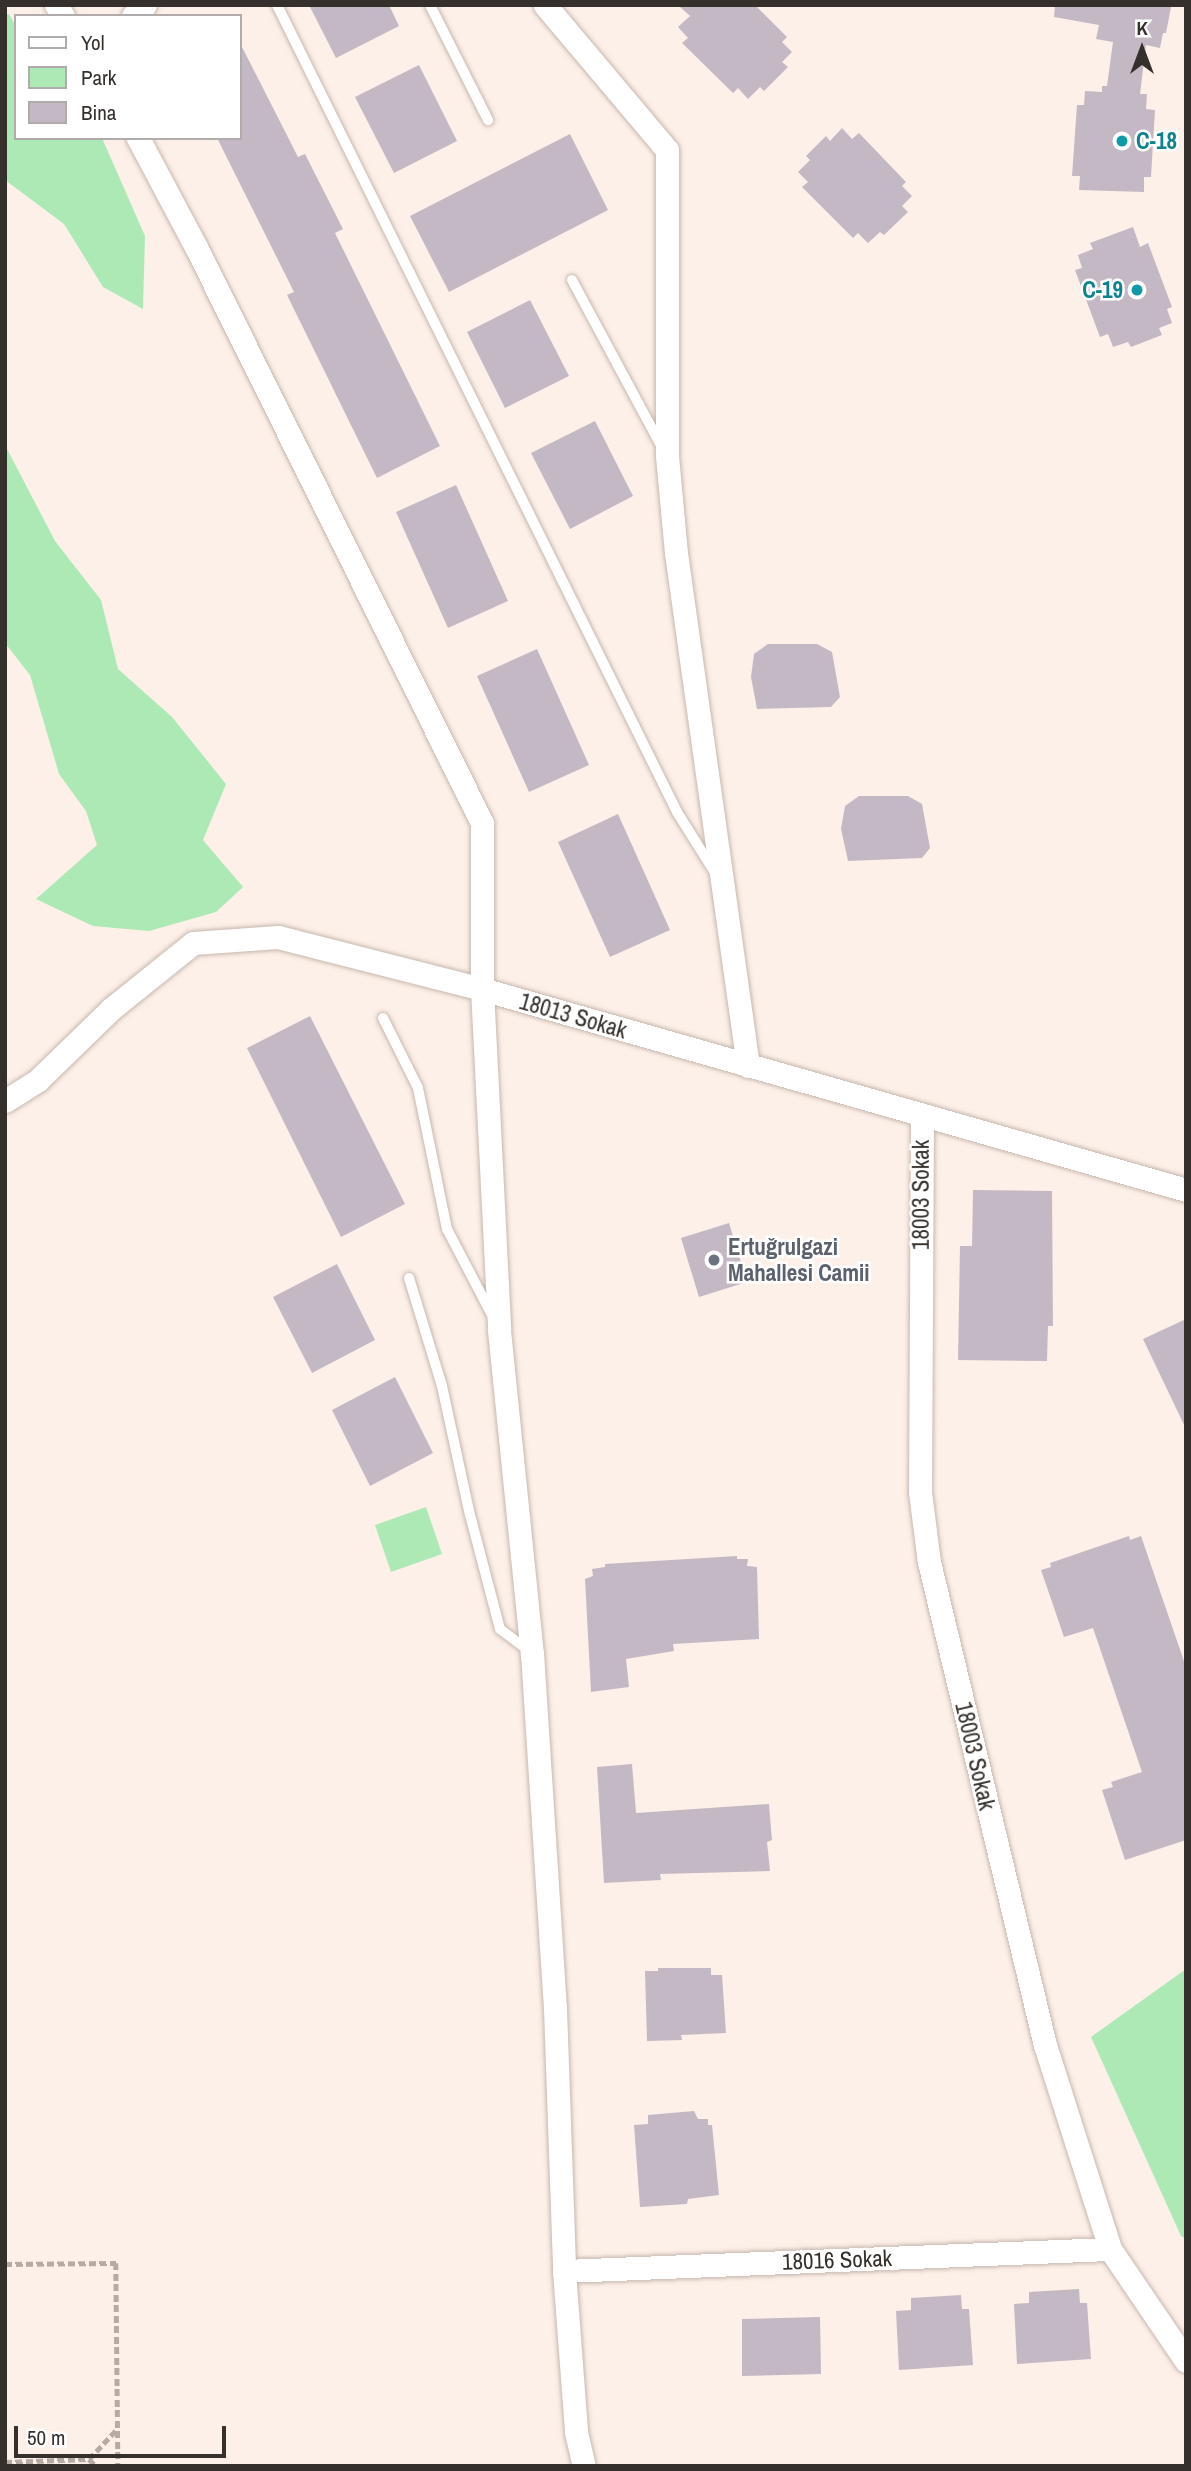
<!DOCTYPE html>
<html>
<head>
<meta charset="utf-8">
<style>
	body { margin:0 }
	#map { position:relative; width:1191px; height:2471px; overflow:hidden; background:#fdf0e8; font-family:"Archivo Narrow",sans-serif }
	div>[style] { position:absolute }
	.green>* { inset:0; background:#ade9b5 }
	.building>* { inset:0; background:#c4b8c5 }
	.path>* { height:4.5px; margin-top:-2.25px; transform-origin:0; background:repeating-linear-gradient(90deg,#b5aba4 0 7px,transparent 0 10.5px) }
	.roads { filter:drop-shadow(0 0 2px #c7b8ae) drop-shadow(0 0 2px #c7b8ae) }
	.lane>* { height:10px; margin:-5px; padding:0 5px; transform-origin:5px; border-radius:5px; background:#fff }
	.street>* { height:23px; margin:-11.5px; padding:0 11.5px; transform-origin:11.5px; border-radius:11.5px; background:#fff }
	.dots>* { width:19px; height:19px; translate:-50% -50%; box-sizing:border-box; border:4px solid #fff; border-radius:50% }
	span { translate:-50% -50%; white-space:nowrap; text-align:center; line-height:1.15; -webkit-text-stroke:5px #fff; paint-order:stroke }
	.culture-label { font-size:23px; color:#0d838f; font-weight:700 }
	.left { translate:0 -50%; text-align:left }
	.right { translate:-100% -50%; text-align:right }
	.street-label { font-size:23px; color:#36302c }
	.worship-label { font-size:23px; color:#5b616d; font-weight:700 }
	.frame { position:absolute; inset:0; border:7px solid #36302c; pointer-events:none }
	.legend { position:absolute; left:14px; top:14px; width:228px; height:126px; box-sizing:border-box; background:#fff; border:2px solid #afacab; margin:0; padding:9px 12px; list-style:none; font-size:21px; color:#36302c }
	.legend li { display:flex; align-items:center; gap:14px; height:35px }
	.legend b { width:35px; border:2px solid #afacab }
	.north { position:absolute; left:1107px; top:14px; width:70px; height:70px; -webkit-text-stroke:5px #fff; paint-order:stroke; rotate:0deg; font-size:19px; font-weight:700; line-height:28px; text-align:center; color:#36302c }
	.north::after { content:''; display:block; margin:auto; width:24px; height:32px; background:#36302c; clip-path:polygon(50% 0,100% 100%,50% 72%,0 100%) }
	.scale { position:absolute; left:14px; top:2426px; width:212px; height:32px; box-sizing:border-box; border:4px solid #36302c; border-top:0; padding-left:9px; font-size:21px; line-height:24px; white-space:nowrap; color:#36302c; -webkit-text-stroke:5px #fff; paint-order:stroke }
</style>
</head>
<body>
<div id="map">
	<div class="green">
		<i style="clip-path:polygon(9px 14px,16px 26px,16px 138px,102px 138px,145px 236px,143px 309px,103px 287px,64px 224px,5px 180px,5px 15px)"></i>
		<i style="clip-path:polygon(5px 445px,55px 541px,101px 600px,118px 669px,172px 717px,226px 784px,203px 840px,243px 887px,216px 912px,149px 931px,93px 926px,36px 899px,97px 845px,86px 811px,59px 774px,30px 675px,5px 643px)"></i>
		<i style="clip-path:polygon(426px 1507px,442px 1554px,391px 1572px,375px 1525px)"></i>
		<i style="clip-path:polygon(1186px 1969px,1186px 2239px,1181px 2236px,1091px 2037px)"></i>
	</div>
	<div class="building">
		<i style="clip-path:polygon(309px 5px,389px 5px,399px 26px,336px 58px)"></i>
		<i style="clip-path:polygon(678px 5px,755px 5px,787px 37px,782px 42px,792px 52px,782px 62px,788px 67px,764px 91px,760px 87px,748px 99px,738px 88px,733px 93px,682px 43px,688px 38px,678px 27px,690px 16px)"></i>
		<i style="clip-path:polygon(1055px 5px,1171px 7px,1166px 33px,1163px 33px,1160px 48px,1146px 45px,1140px 94px,1147px 94px,1146px 109px,1155px 110px,1151px 177px,1144px 177px,1144px 192px,1079px 190px,1080px 176px,1072px 176px,1077px 105px,1084px 105px,1085px 91px,1102px 92px,1102px 86px,1107px 86px,1113px 42px,1096px 39px,1099px 25px,1054px 17px)"></i>
		<i style="clip-path:polygon(240px 43px,298px 157px,305px 154px,343px 229px,335px 233px,440px 446px,377px 478px,287px 295px,294px 292px,217px 138px,240px 138px)"></i>
		<i style="clip-path:polygon(419px 65px,457px 141px,394px 173px,355px 97px)"></i>
		<i style="clip-path:polygon(842px 128px,852px 139px,859px 133px,906px 182px,902px 186px,912px 196px,902px 206px,908px 212px,884px 235px,880px 232px,868px 243px,858px 233px,853px 238px,802px 187px,808px 182px,798px 172px,810px 160px,806px 156px,826px 136px,830px 141px)"></i>
		<i style="clip-path:polygon(570px 134px,608px 210px,449px 292px,410px 216px)"></i>
		<i style="clip-path:polygon(1133px 227px,1140px 247px,1148px 243px,1172px 307px,1167px 309px,1172px 323px,1159px 328px,1162px 335px,1131px 347px,1128px 342px,1113px 347px,1108px 334px,1100px 337px,1075px 270px,1082px 268px,1078px 255px,1093px 249px,1090px 243px)"></i>
		<i style="clip-path:polygon(530px 300px,569px 376px,505px 408px,467px 332px)"></i>
		<i style="clip-path:polygon(595px 421px,633px 496px,570px 529px,531px 453px)"></i>
		<i style="clip-path:polygon(456px 485px,508px 601px,448px 628px,396px 512px)"></i>
		<i style="clip-path:polygon(768px 644px,817px 644px,832px 652px,840px 697px,831px 707px,757px 709px,751px 677px,754px 654px)"></i>
		<i style="clip-path:polygon(537px 649px,589px 765px,529px 792px,477px 676px)"></i>
		<i style="clip-path:polygon(859px 796px,908px 796px,922px 804px,930px 848px,922px 858px,848px 861px,841px 829px,845px 806px)"></i>
		<i style="clip-path:polygon(618px 814px,670px 930px,610px 957px,558px 842px)"></i>
		<i style="clip-path:polygon(310px 1016px,405px 1204px,341px 1237px,247px 1048px)"></i>
		<i style="clip-path:polygon(973px 1190px,1052px 1191px,1053px 1326px,1048px 1326px,1047px 1361px,958px 1360px,960px 1246px,972px 1246px)"></i>
		<i style="clip-path:polygon(729px 1223px,747px 1282px,699px 1297px,681px 1238px)"></i>
		<i style="clip-path:polygon(337px 1264px,375px 1340px,312px 1373px,273px 1297px)"></i>
		<i style="clip-path:polygon(1186px 1319px,1186px 1429px,1143px 1339px)"></i>
		<i style="clip-path:polygon(395px 1377px,433px 1453px,370px 1486px,332px 1410px)"></i>
		<i style="clip-path:polygon(1129px 1536px,1130px 1540px,1141px 1536px,1186px 1667px,1186px 1840px,1125px 1860px,1102px 1790px,1113px 1787px,1111px 1782px,1142px 1772px,1093px 1628px,1064px 1637px,1041px 1570px,1051px 1567px,1050px 1563px)"></i>
		<i style="clip-path:polygon(737px 1556px,737px 1559px,748px 1559px,747px 1566px,757px 1567px,759px 1639px,673px 1644px,674px 1651px,626px 1659px,629px 1687px,591px 1692px,585px 1579px,593px 1576px,592px 1569px,605px 1567px,605px 1564px)"></i>
		<i style="clip-path:polygon(632px 1764px,636px 1813px,769px 1804px,772px 1840px,767px 1842px,770px 1871px,660px 1874px,661px 1880px,604px 1883px,597px 1767px)"></i>
		<i style="clip-path:polygon(658px 1968px,711px 1968px,711px 1975px,722px 1975px,726px 2033px,681px 2035px,682px 2040px,647px 2041px,645px 1971px,658px 1971px)"></i>
		<i style="clip-path:polygon(694px 2111px,698px 2119px,708px 2119px,708px 2125px,712px 2125px,719px 2195px,688px 2199px,687px 2204px,640px 2207px,634px 2125px,648px 2124px,648px 2115px)"></i>
		<i style="clip-path:polygon(1079px 2289px,1080px 2303px,1087px 2303px,1091px 2359px,1017px 2364px,1014px 2304px,1029px 2303px,1029px 2292px)"></i>
		<i style="clip-path:polygon(961px 2295px,962px 2309px,969px 2309px,973px 2365px,899px 2370px,896px 2311px,911px 2310px,911px 2298px)"></i>
		<i style="clip-path:polygon(820px 2317px,821px 2374px,742px 2376px,742px 2319px)"></i>
	</div>
	<div class="path">
		<i style="left:5px;top:2264px;width:111px;rotate:-0.5deg"></i>
		<i style="left:116px;top:2263px;width:203px;rotate:89.4deg"></i>
		<i style="left:89px;top:2459px;width:41px;rotate:-47deg"></i>
		<i style="left:5px;top:2462px;width:84px;rotate:-2deg"></i>
		<i style="left:89px;top:2459px;width:10px;rotate:45deg"></i>
	</div>
	<div class="roads">
		<div class="lane">
			<i style="left:277px;top:5px;width:901px;rotate:63.63deg"></i>
			<i style="left:677px;top:812px;width:70px;rotate:57.9deg"></i>
			<i style="left:430px;top:5px;width:129px;rotate:63.2deg"></i>
			<i style="left:572px;top:280px;width:190px;rotate:61.7deg"></i>
			<i style="left:383px;top:1018px;width:78px;rotate:63.4deg"></i>
			<i style="left:418px;top:1088px;width:144px;rotate:78.4deg"></i>
			<i style="left:447px;top:1229px;width:97px;rotate:62.4deg"></i>
			<i style="left:409px;top:1278px;width:113px;rotate:73deg"></i>
			<i style="left:442px;top:1386px;width:128px;rotate:77.8deg"></i>
			<i style="left:469px;top:1511px;width:122px;rotate:75.3deg"></i>
			<i style="left:500px;top:1629px;width:38px;rotate:37deg"></i>
		</div>
		<div class="street">
			<i style="left:56px;top:5px;width:13px;rotate:58deg"></i>
			<i style="left:545px;top:5px;width:189px;rotate:49.9deg"></i>
			<i style="left:667px;top:150px;width:306px;rotate:90deg"></i>
			<i style="left:667px;top:456px;width:97px;rotate:84.7deg"></i>
			<i style="left:676px;top:553px;width:518px;rotate:82.01deg"></i>
			<i style="left:133px;top:16px;width:16px;rotate:-43deg"></i>
			<i style="left:138px;top:138px;width:123px;rotate:62deg"></i>
			<i style="left:196px;top:247px;width:643px;rotate:63.59deg"></i>
			<i style="left:482px;top:823px;width:166px;rotate:90deg"></i>
			<i style="left:482px;top:989px;width:341px;rotate:87.1deg"></i>
			<i style="left:499px;top:1330px;width:325px;rotate:84.2deg"></i>
			<i style="left:532px;top:1653px;width:356px;rotate:86.3deg"></i>
			<i style="left:555px;top:2008px;width:263px;rotate:88deg"></i>
			<i style="left:564px;top:2271px;width:161px;rotate:85.7deg"></i>
			<i style="left:576px;top:2432px;width:35px;rotate:77deg"></i>
			<i style="left:5px;top:1101px;width:39px;rotate:-32deg"></i>
			<i style="left:38px;top:1080px;width:102px;rotate:-44.2deg"></i>
			<i style="left:111px;top:1009px;width:105px;rotate:-38.8deg"></i>
			<i style="left:193px;top:943px;width:85px;rotate:-4deg"></i>
			<i style="left:278px;top:937px;width:211px;rotate:14.3deg"></i>
			<i style="left:482px;top:989px;width:732px;rotate:15.93deg"></i>
			<i style="left:922px;top:1115px;width:377px;rotate:90.3deg"></i>
			<i style="left:920px;top:1492px;width:71px;rotate:82.7deg"></i>
			<i style="left:929px;top:1562px;width:497px;rotate:76.5deg"></i>
			<i style="left:1045px;top:2045px;width:214px;rotate:72.3deg"></i>
			<i style="left:1110px;top:2249px;width:135px;rotate:55.8deg"></i>
			<i style="left:564px;top:2271px;width:546px;rotate:-2.31deg"></i>
		</div>
	</div>
	<div class="dots">
		<i style="left:1122px;top:141px;background:#0f9aa8"></i>
		<i style="left:1137px;top:290px;background:#0f9aa8"></i>
		<i style="left:714px;top:1260px;background:#6b7280"></i>
	</div>
	<div class="culture-label">
		<span class="left" style="left:1136px;top:141px">C-18</span>
		<span class="right" style="left:1123px;top:290px">C-19</span>
	</div>
	<div class="street-label">
		<span style="left:573px;top:1016px;rotate:16deg">18013 Sokak</span>
		<span style="left:921px;top:1195px;rotate:-90deg">18003 Sokak</span>
		<span style="left:975px;top:1756px;rotate:77deg">18003 Sokak</span>
		<span style="left:837px;top:2260px;rotate:-2deg">18016 Sokak</span>
	</div>
	<div class="worship-label">
		<span class="left" style="left:728px;top:1260px">Ertuğrulgazi<br>Mahallesi Camii</span>
	</div>
	<div class="frame"></div>
	<ul class="legend">
	<li><b style="height:9px;background:#fff"></b>Yol</li>
	<li><b style="height:19px;background:#ade9b5"></b>Park</li>
	<li><b style="height:19px;background:#c4b8c5"></b>Bina</li>
	</ul>
	<div class="north">K</div>
	<div class="scale">50 m</div>
</div>
</body>
</html>
